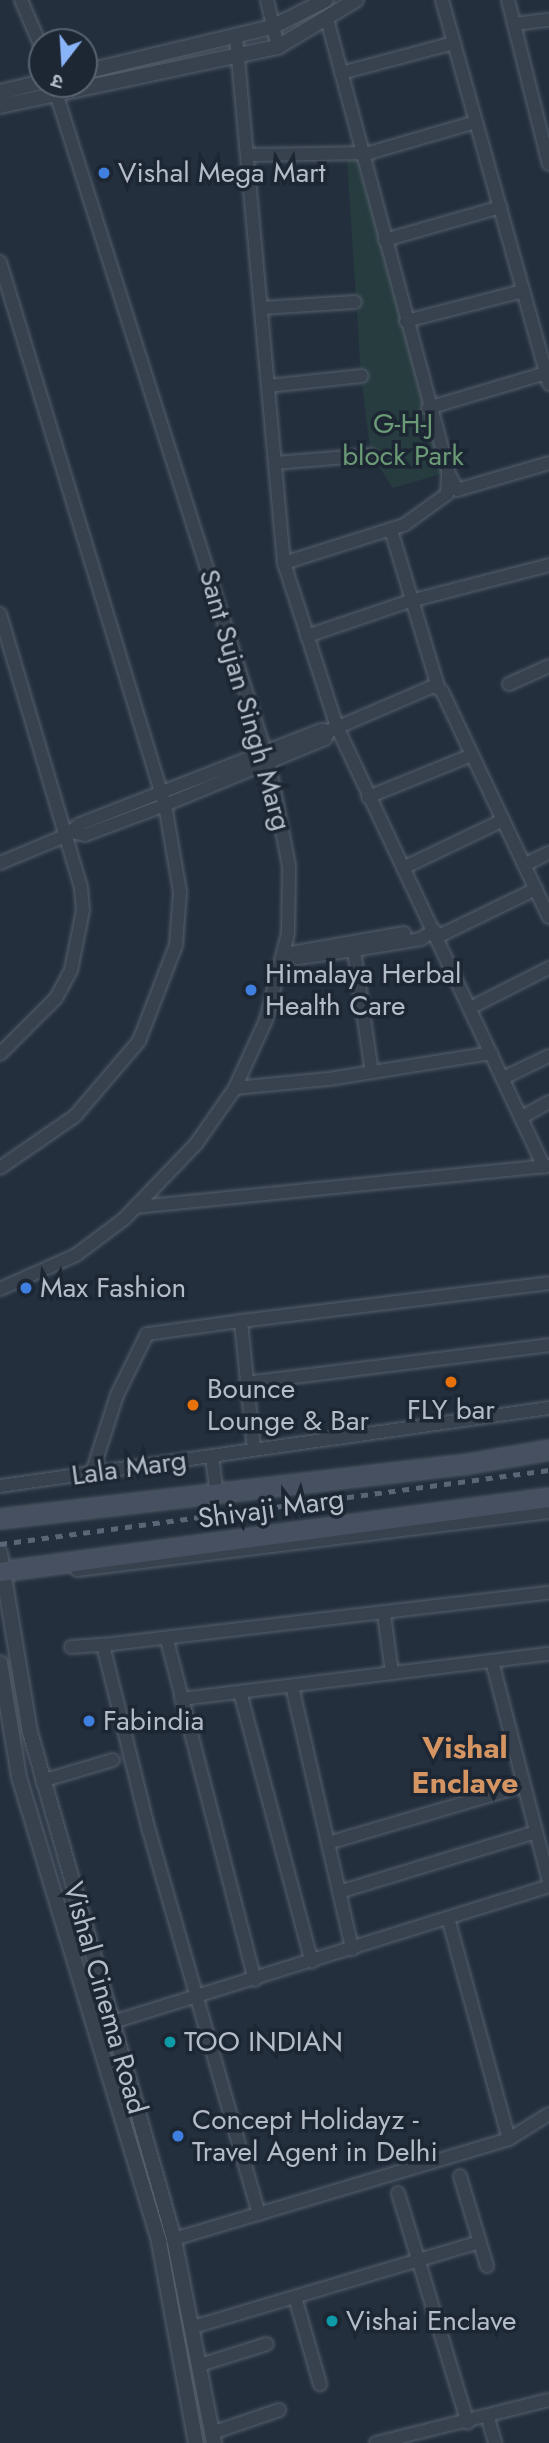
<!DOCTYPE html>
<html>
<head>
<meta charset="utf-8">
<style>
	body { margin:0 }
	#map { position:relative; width:549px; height:2443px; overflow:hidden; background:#242f3e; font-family:Jost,"Noto Sans Devanagari",sans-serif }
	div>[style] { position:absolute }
	.green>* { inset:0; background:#263c3f }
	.roads { filter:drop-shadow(0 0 2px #565f6c) drop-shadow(0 0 2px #565f6c) }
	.minor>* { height:12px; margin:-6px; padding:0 6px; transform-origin:6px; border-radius:6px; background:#38414e }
	.tertiary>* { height:14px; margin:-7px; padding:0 7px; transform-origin:7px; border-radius:7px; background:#38414e }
	.secondary>* { height:18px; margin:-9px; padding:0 9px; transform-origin:9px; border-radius:9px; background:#465061 }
	.rail>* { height:4.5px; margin-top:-2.25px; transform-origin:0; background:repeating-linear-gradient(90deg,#5a6575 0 7px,transparent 0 14px) }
	.dots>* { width:19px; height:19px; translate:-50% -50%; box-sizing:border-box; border:4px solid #1d2633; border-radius:50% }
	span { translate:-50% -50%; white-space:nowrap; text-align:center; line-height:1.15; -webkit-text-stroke:7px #1d2633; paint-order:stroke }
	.poi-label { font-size:28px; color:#b4bcc9 }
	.left { translate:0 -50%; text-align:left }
	.park-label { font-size:28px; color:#6b9a76 }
	.street-label { font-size:28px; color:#b4bcc9 }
	.neighbourhood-label { font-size:30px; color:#d59563; font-weight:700 }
	.north { position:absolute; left:28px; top:28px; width:70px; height:70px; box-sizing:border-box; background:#1d2633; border:2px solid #59626f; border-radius:50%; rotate:197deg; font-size:19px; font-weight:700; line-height:28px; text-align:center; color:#b4bcc9 }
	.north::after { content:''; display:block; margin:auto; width:24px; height:32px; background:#8ab4f8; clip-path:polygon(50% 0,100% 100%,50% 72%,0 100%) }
</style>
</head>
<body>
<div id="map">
	<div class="green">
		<i style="clip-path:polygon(362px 153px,448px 472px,393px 488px,371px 455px,361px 376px,347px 160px)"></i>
	</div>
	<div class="roads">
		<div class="minor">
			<i style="left:21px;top:0;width:53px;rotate:66.8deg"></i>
			<i style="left:267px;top:0;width:48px;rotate:76.8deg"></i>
			<i style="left:442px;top:0;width:399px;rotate:74.4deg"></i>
			<i style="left:508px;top:0;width:169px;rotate:76deg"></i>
			<i style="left:327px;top:19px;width:469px;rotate:75deg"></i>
			<i style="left:514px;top:24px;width:35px;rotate:-7deg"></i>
			<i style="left:236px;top:36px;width:529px;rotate:84.8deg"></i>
			<i style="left:284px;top:563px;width:172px;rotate:72.1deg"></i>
			<i style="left:337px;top:727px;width:486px;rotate:64.8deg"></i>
			<i style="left:341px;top:73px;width:117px;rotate:-14.9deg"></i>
			<i style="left:248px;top:155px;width:121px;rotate:-0.9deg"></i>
			<i style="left:369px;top:153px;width:111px;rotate:-16.2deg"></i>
			<i style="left:385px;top:240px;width:120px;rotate:-16deg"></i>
			<i style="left:0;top:262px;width:568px;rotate:73.1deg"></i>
			<i style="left:165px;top:805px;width:88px;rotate:80.2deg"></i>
			<i style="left:180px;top:892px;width:53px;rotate:94.3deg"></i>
			<i style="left:176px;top:945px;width:103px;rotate:111.1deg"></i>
			<i style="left:139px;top:1041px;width:99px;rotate:130.5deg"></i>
			<i style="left:75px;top:1116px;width:91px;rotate:145.3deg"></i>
			<i style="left:262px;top:308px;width:93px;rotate:-3.7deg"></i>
			<i style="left:406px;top:321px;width:121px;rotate:-14.4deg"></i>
			<i style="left:268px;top:386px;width:94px;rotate:-6.1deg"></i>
			<i style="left:428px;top:408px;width:123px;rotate:-16.5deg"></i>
			<i style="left:275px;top:463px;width:96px;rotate:-4.8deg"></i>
			<i style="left:391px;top:530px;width:164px;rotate:73.3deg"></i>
			<i style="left:284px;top:563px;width:126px;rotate:-17.6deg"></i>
			<i style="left:404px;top:525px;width:53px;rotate:-35.8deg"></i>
			<i style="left:447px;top:494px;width:22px;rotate:-87deg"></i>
			<i style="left:448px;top:472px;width:20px;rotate:63deg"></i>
			<i style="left:457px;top:490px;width:96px;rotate:-16.4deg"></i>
			<i style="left:0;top:614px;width:286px;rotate:73.5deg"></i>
			<i style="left:81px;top:888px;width:22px;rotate:85deg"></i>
			<i style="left:83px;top:910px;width:61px;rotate:101.3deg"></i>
			<i style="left:71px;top:970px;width:32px;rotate:118deg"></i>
			<i style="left:56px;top:998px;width:79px;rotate:135deg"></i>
			<i style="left:307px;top:636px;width:109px;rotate:-18.8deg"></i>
			<i style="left:410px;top:601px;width:144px;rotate:-14.5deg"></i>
			<i style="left:509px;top:684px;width:44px;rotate:-24.2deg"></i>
			<i style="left:368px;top:797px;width:112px;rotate:-22deg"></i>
			<i style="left:72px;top:832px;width:13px;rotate:13deg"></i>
			<i style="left:85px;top:835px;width:85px;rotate:-20.6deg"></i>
			<i style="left:165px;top:805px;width:173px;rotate:-22.4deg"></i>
			<i style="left:325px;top:739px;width:9px;rotate:-63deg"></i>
			<i style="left:0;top:863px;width:70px;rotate:-22.6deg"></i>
			<i style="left:65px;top:836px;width:19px;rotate:-39deg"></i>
			<i style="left:80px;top:824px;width:259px;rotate:-21.3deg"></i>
			<i style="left:321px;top:730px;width:8px;rotate:7deg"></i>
			<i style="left:329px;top:731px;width:114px;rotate:-23.2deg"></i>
			<i style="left:434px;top:686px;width:9px;rotate:32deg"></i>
			<i style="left:442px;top:691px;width:250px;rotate:64.7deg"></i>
			<i style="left:524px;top:865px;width:28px;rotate:-26deg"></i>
			<i style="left:403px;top:868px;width:111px;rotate:-25.6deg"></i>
			<i style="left:437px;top:937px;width:110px;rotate:-25.9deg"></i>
			<i style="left:353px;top:944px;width:129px;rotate:81.6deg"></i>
			<i style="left:290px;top:953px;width:9px;rotate:32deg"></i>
			<i style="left:298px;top:958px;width:57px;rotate:-8.1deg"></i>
			<i style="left:354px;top:950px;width:68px;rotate:-9.3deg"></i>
			<i style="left:421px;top:939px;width:16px;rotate:-35deg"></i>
			<i style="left:285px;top:954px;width:121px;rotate:-10deg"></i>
			<i style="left:470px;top:1008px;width:89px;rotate:-26.9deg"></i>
			<i style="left:503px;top:1078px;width:51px;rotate:-25.6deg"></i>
			<i style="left:235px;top:1088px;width:94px;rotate:-5.5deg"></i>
			<i style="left:329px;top:1079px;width:164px;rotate:-9.1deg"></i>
			<i style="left:522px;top:1117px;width:31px;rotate:-29deg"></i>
			<i style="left:136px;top:1207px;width:415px;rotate:-5.7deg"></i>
			<i style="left:0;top:1289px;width:83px;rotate:-24.1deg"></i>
			<i style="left:76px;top:1255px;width:60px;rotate:-36.9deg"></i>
			<i style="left:124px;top:1219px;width:104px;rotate:-46.2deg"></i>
			<i style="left:196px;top:1144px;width:68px;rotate:-55.1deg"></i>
			<i style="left:235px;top:1088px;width:75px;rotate:-65.5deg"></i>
			<i style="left:266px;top:1020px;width:90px;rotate:-75.8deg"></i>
			<i style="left:288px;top:933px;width:67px;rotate:-89.1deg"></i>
			<i style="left:289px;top:866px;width:104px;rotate:-101.1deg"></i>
			<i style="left:269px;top:764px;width:704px;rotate:-107.61deg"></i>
			<i style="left:246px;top:1383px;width:305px;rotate:-7.1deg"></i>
			<i style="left:254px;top:1450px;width:130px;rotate:-95.8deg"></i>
			<i style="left:241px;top:1321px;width:310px;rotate:-7deg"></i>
			<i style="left:212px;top:1456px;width:38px;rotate:83deg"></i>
			<i style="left:92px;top:1473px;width:82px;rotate:-72.2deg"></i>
			<i style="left:117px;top:1395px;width:68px;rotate:-63.8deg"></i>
			<i style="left:147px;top:1334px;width:95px;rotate:-7.9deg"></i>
			<i style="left:0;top:1486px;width:555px;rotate:-8.09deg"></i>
			<i style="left:77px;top:1570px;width:476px;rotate:-7deg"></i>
			<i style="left:384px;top:1614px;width:60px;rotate:82.3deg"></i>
			<i style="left:167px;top:1640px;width:351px;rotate:75.5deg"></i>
			<i style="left:71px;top:1647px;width:32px;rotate:-4deg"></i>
			<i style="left:492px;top:1661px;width:227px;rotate:75.5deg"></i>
			<i style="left:292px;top:1686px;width:270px;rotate:77.1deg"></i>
			<i style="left:240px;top:1692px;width:279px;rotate:75.1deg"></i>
			<i style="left:181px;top:1699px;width:371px;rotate:-7deg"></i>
			<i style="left:42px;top:1781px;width:74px;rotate:-16.5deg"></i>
			<i style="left:328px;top:1843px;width:202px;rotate:-16.4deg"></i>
			<i style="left:339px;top:1892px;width:206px;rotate:-16.9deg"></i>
			<i style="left:448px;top:1918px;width:229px;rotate:74.6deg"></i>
			<i style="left:97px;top:2027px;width:473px;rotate:-17.3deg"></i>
			<i style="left:460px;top:2176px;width:94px;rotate:73.3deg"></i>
			<i style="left:398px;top:2193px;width:240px;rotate:73.1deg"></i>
			<i style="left:259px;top:2214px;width:398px;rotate:-106deg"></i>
			<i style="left:149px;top:1831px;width:192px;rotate:-103.9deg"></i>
			<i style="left:103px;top:1645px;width:449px;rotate:-6.7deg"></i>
			<i style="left:174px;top:2239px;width:350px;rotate:-16.6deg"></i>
			<i style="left:509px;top:2139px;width:47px;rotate:-32deg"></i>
			<i style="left:295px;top:2297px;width:91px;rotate:74deg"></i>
			<i style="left:193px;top:2327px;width:299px;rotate:-16.5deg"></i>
			<i style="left:200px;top:2365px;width:70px;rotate:-17.4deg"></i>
			<i style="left:488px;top:2418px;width:26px;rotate:74deg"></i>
			<i style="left:212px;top:2433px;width:71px;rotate:-18.9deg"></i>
			<i style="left:376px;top:2443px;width:178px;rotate:-14deg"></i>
		</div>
		<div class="tertiary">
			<i style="left:84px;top:72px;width:193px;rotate:-13.5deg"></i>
			<i style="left:272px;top:27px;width:60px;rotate:-26.6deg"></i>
			<i style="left:0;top:92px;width:43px;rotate:-13.4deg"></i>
			<i style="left:0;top:106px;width:284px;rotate:-12deg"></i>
			<i style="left:278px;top:47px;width:91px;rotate:-31.1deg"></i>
			<i style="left:0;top:1553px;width:181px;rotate:80.5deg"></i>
			<i style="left:30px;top:1732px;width:527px;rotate:74.14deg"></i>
			<i style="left:174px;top:2239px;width:208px;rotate:78.9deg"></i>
			<i style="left:0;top:1663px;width:116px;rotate:80.5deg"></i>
			<i style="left:19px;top:1777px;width:486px;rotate:73.2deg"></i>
			<i style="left:159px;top:2242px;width:204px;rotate:79.6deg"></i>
		</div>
		<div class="secondary">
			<i style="left:0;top:1519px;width:466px;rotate:-6.7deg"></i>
			<i style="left:463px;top:1465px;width:87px;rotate:-9.9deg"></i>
			<i style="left:0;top:1572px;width:554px;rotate:-7.68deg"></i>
		</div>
	</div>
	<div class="rail">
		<i style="left:0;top:1544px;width:554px;rotate:-7.68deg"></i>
	</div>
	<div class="dots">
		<i style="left:104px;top:173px;background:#3f7fe0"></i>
		<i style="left:251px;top:990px;background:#3f7fe0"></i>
		<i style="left:26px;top:1288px;background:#3f7fe0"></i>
		<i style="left:451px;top:1382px;background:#e8710a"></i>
		<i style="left:193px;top:1405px;background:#e8710a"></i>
		<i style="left:89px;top:1721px;background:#3f7fe0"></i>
		<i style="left:170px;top:2042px;background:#0f9aa8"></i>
		<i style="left:178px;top:2136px;background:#3f7fe0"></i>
		<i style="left:332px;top:2321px;background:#0f9aa8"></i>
	</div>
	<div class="poi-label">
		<span class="left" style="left:118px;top:173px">Vishal Mega Mart</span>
		<span class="left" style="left:265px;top:990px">Himalaya Herbal<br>Health Care</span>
		<span class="left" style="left:40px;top:1288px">Max Fashion</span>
		<span class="left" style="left:207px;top:1405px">Bounce<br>Lounge &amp; Bar</span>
		<span style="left:451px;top:1410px">FLY bar</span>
		<span class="left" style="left:103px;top:1721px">Fabindia</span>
		<span class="left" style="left:184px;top:2042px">TOO INDIAN</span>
		<span class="left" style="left:192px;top:2136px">Concept Holidayz -<br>Travel Agent in Delhi</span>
		<span class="left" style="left:346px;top:2321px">Vishai Enclave</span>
	</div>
	<div class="park-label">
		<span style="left:403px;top:440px">G-H-J<br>block Park</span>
	</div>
	<div class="street-label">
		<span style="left:245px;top:700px;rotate:74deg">Sant Sujan Singh Marg</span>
		<span style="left:129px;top:1468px;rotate:-8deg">Lala Marg</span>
		<span style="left:271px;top:1509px;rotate:-8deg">Shivaji Marg</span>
		<span style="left:105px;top:1998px;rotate:74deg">Vishal Cinema Road</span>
	</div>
	<div class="neighbourhood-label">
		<span style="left:465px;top:1765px">Vishal<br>Enclave</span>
	</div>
	<div class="north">उ</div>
</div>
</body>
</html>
